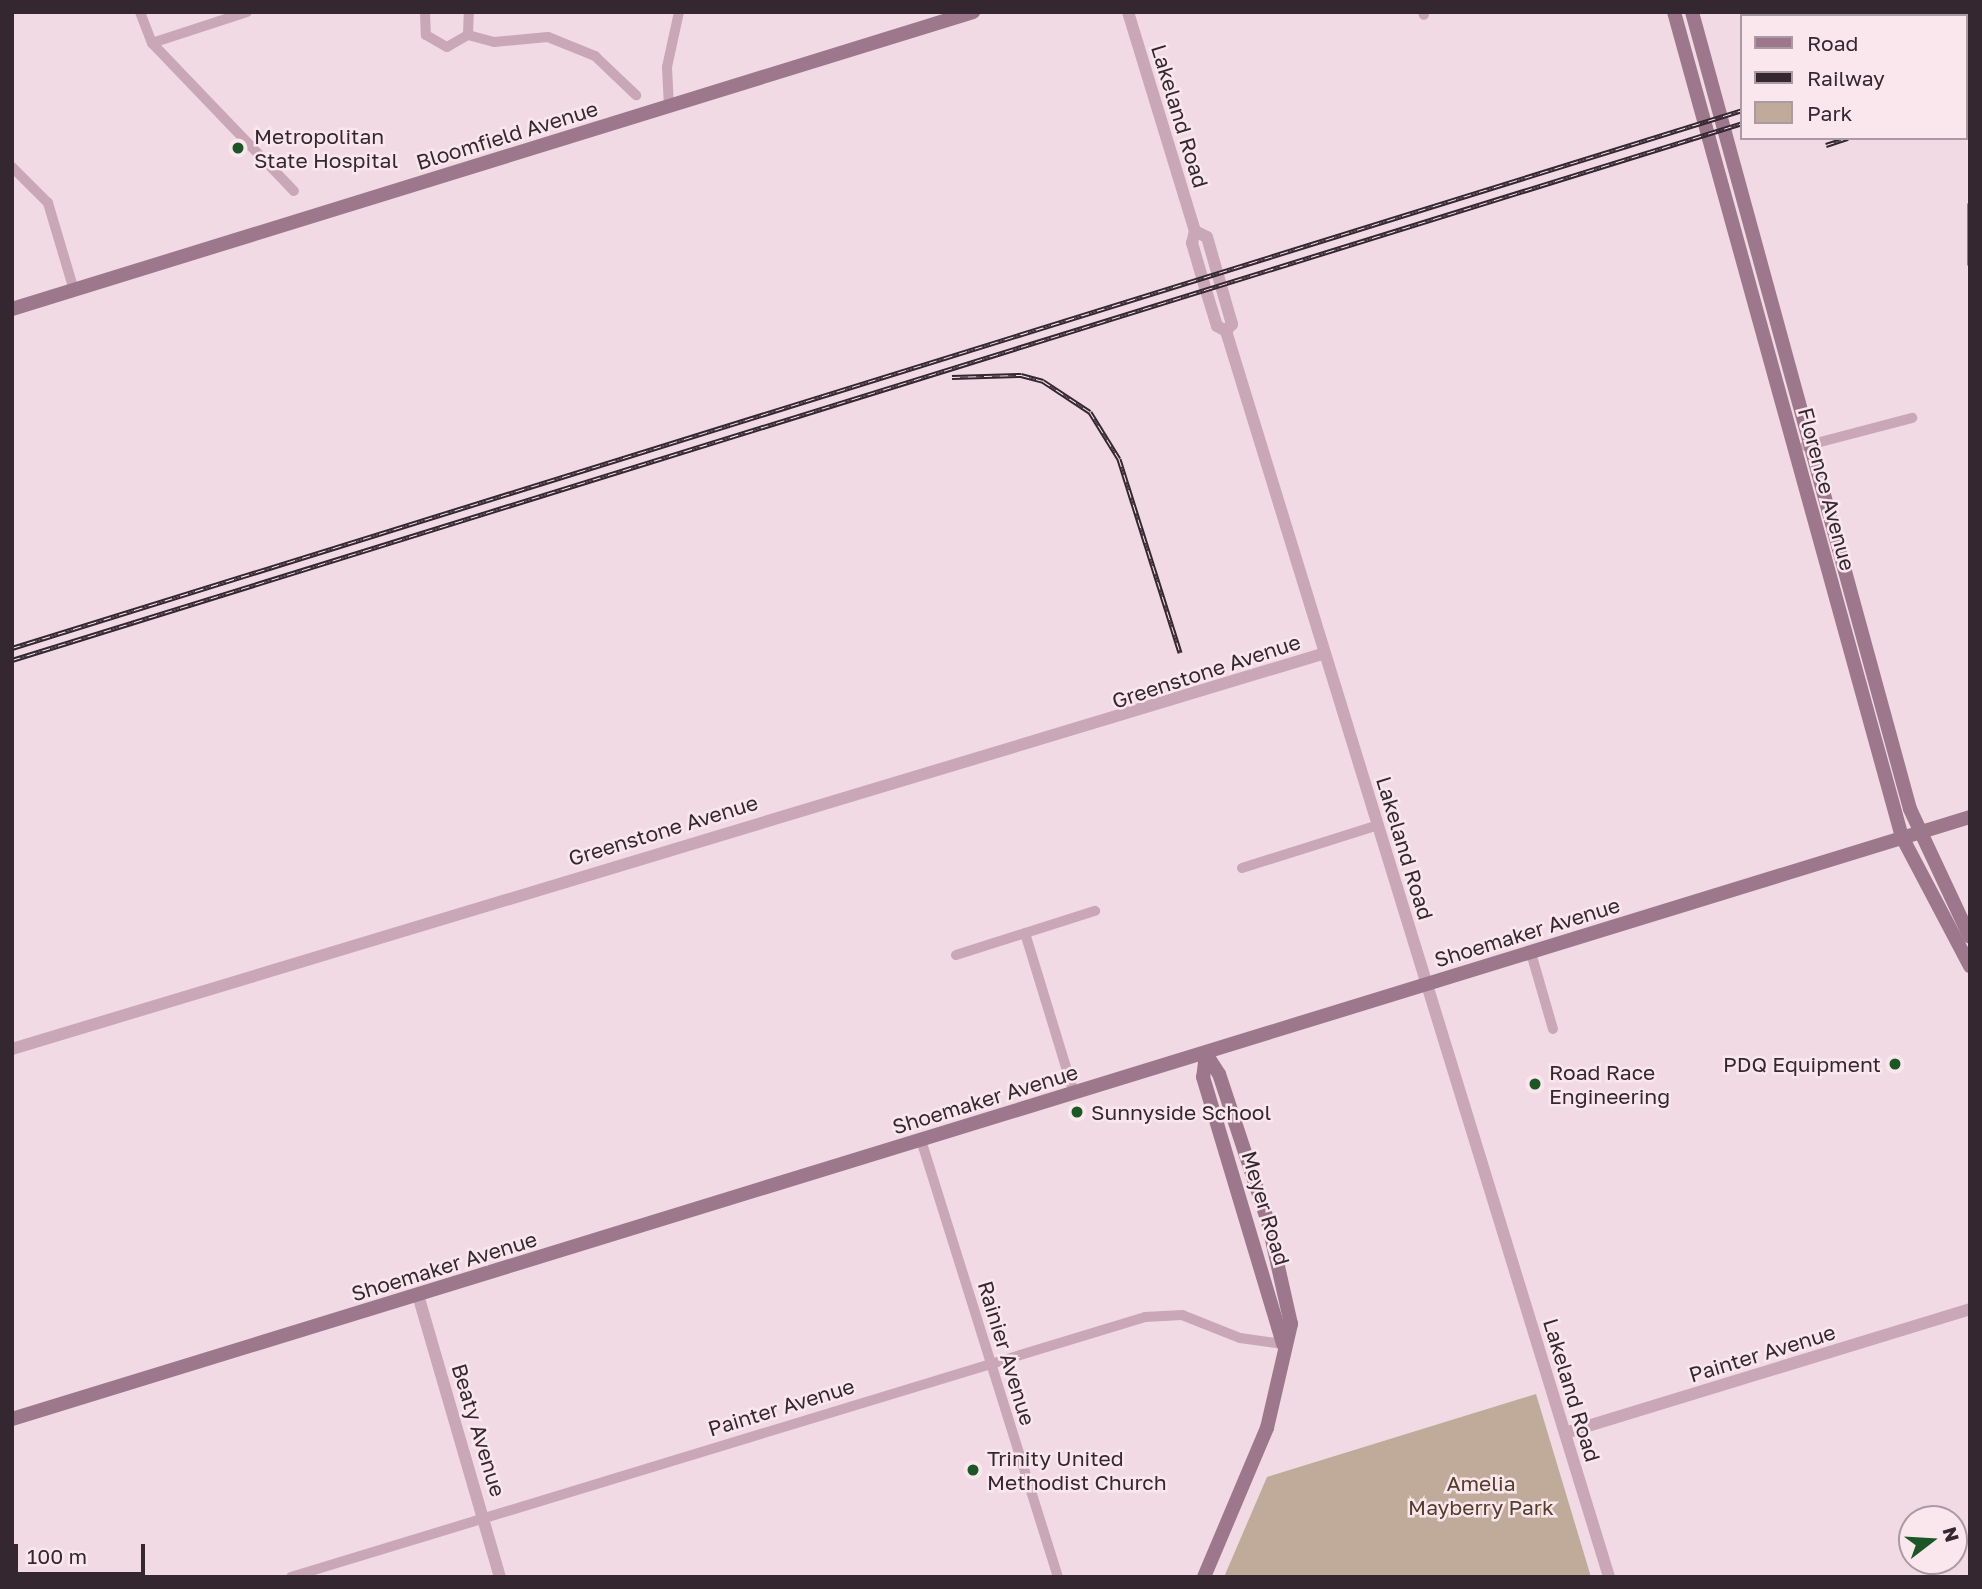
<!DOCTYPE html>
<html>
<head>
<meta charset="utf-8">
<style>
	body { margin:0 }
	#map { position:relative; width:1982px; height:1589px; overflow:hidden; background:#f1dae3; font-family:"Golos Text",sans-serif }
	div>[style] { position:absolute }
	.green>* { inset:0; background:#c0ab9b }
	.minor>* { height:10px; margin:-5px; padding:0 5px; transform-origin:5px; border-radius:5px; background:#c9a7b6 }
	.tertiary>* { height:12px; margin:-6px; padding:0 6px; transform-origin:6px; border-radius:6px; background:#c9a7b6 }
	.secondary>* { height:14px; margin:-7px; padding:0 7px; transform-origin:7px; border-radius:7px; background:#9d788c }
	.rail>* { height:5px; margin-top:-2.5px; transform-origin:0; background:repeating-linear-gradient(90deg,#f9e7ed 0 8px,#352730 0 16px); box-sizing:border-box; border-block:2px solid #352730 }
	.dots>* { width:19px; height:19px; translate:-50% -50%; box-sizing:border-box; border:4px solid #f9e7ed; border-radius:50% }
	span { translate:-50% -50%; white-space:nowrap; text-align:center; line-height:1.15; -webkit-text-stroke:5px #f9e7ed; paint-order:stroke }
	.street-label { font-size:21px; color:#352730 }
	.poi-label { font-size:21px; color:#352730 }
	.left { translate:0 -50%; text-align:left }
	.right { translate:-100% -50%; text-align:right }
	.park-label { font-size:21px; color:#533e2b }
	.frame { position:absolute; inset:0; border:14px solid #352730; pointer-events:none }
	.legend { position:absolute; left:1740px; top:14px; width:228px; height:126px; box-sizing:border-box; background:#f9e7ed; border:2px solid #ab9aa1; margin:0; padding:9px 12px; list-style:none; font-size:21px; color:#352730 }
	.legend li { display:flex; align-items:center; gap:14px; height:35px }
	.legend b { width:35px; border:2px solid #ab9aa1 }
	.north { position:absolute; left:1898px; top:1505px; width:70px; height:70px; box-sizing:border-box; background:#f9e7ed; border:2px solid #ab9aa1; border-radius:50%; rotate:73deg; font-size:19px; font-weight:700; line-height:28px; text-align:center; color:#352730 }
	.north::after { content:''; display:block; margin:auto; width:24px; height:32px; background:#1d5626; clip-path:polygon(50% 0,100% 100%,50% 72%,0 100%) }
	.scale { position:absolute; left:14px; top:1544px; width:131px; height:32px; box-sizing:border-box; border:4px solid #352730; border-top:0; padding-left:9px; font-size:21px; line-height:24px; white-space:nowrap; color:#352730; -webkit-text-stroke:5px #f9e7ed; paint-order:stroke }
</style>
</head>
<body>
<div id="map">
	<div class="green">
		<i style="clip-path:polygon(1536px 1394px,1591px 1577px,1224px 1577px,1267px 1477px)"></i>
	</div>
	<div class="minor">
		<i style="left:140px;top:12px;width:33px;rotate:69deg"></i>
		<i style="left:152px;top:43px;width:205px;rotate:46.2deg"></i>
		<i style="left:425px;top:12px;width:23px;rotate:88deg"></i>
		<i style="left:426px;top:35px;width:24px;rotate:30deg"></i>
		<i style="left:447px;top:47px;width:24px;rotate:-30deg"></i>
		<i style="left:468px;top:35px;width:23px;rotate:-88deg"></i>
		<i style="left:1423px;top:12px;width:3px;rotate:72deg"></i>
		<i style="left:468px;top:35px;width:27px;rotate:15deg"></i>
		<i style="left:494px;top:42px;width:54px;rotate:-5.3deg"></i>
		<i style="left:548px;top:37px;width:51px;rotate:22deg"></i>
		<i style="left:595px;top:56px;width:57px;rotate:43.6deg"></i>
		<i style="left:152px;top:43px;width:100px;rotate:-18.1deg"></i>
		<i style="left:669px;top:107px;width:40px;rotate:-92.9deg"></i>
		<i style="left:667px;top:67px;width:56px;rotate:-77.7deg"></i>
		<i style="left:12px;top:167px;width:51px;rotate:45deg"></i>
		<i style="left:48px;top:203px;width:91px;rotate:73.4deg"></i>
		<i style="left:1805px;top:446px;width:111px;rotate:-14.7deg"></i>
		<i style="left:1242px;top:868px;width:143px;rotate:-17.5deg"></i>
		<i style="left:1025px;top:933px;width:167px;rotate:73deg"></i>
		<i style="left:1531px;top:953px;width:79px;rotate:73.9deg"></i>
		<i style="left:956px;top:955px;width:146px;rotate:-17.6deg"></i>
		<i style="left:921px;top:1140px;width:458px;rotate:72.6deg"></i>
		<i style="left:291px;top:1577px;width:893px;rotate:-16.93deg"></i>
		<i style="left:1145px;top:1317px;width:37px;rotate:-3deg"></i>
		<i style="left:1182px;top:1315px;width:62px;rotate:21.6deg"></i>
		<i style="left:1240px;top:1338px;width:43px;rotate:7.9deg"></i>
	</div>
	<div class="tertiary">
		<i style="left:1128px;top:12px;width:229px;rotate:73deg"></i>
		<i style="left:1195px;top:231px;width:12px;rotate:104deg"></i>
		<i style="left:1192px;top:243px;width:43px;rotate:73.7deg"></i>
		<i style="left:1204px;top:284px;width:44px;rotate:72.8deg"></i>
		<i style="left:1217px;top:326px;width:10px;rotate:29deg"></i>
		<i style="left:1226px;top:331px;width:1304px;rotate:72.91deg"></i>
		<i style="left:1195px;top:231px;width:13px;rotate:27deg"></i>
		<i style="left:1207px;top:237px;width:91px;rotate:74deg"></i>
		<i style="left:1232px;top:324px;width:9px;rotate:131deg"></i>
		<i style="left:12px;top:1049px;width:1371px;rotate:-16.78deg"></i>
		<i style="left:418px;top:1295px;width:294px;rotate:73.8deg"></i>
		<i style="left:1565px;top:1433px;width:424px;rotate:-17deg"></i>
	</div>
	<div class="secondary">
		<i style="left:1674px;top:12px;width:856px;rotate:74.55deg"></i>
		<i style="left:1902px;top:837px;width:146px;rotate:62.2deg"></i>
		<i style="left:1692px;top:12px;width:826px;rotate:74.7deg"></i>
		<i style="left:1910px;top:809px;width:141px;rotate:64.9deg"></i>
		<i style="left:12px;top:309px;width:1006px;rotate:-17.17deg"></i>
		<i style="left:1206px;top:1054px;width:23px;rotate:97deg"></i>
		<i style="left:1203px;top:1077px;width:279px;rotate:73.3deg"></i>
		<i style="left:12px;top:1419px;width:2048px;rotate:-17.09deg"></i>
		<i style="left:1204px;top:1577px;width:162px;rotate:-67.1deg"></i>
		<i style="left:1267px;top:1428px;width:107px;rotate:-77deg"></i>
		<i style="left:1291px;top:1324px;width:105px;rotate:-102.7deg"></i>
		<i style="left:1268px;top:1222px;width:156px;rotate:-108.3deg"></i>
		<i style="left:1219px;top:1074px;width:24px;rotate:-123deg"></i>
	</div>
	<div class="rail">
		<i style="left:1966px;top:41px;width:4px;rotate:-14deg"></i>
		<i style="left:1966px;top:53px;width:4px;rotate:-14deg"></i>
		<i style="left:1966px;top:101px;width:4px;rotate:-14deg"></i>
		<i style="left:1826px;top:145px;width:23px;rotate:-18deg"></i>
		<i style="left:1970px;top:203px;width:62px;rotate:90deg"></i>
		<i style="left:952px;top:377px;width:69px;rotate:-1.7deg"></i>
		<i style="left:1021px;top:375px;width:23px;rotate:15deg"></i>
		<i style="left:1043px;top:381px;width:56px;rotate:33.4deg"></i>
		<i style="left:1090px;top:412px;width:55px;rotate:58.3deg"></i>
		<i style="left:1119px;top:459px;width:203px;rotate:72.5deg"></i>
		<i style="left:12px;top:648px;width:1812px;rotate:-17.27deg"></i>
		<i style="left:12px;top:660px;width:1811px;rotate:-17.24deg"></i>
	</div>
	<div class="dots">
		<i style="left:238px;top:148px;background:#1d5626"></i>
		<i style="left:1895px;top:1064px;background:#1d5626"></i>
		<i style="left:1535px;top:1084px;background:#1d5626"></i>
		<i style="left:1077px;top:1112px;background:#1d5626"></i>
		<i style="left:973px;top:1470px;background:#1d5626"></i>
	</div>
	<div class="street-label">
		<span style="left:1180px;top:116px;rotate:73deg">Lakeland Road</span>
		<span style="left:507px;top:135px;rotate:-17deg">Bloomfield Avenue</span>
		<span style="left:1827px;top:489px;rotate:75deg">Florence Avenue</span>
		<span style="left:1206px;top:671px;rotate:-18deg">Greenstone Avenue</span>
		<span style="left:663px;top:830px;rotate:-17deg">Greenstone Avenue</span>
		<span style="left:1405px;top:848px;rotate:73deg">Lakeland Road</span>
		<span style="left:1527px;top:932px;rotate:-17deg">Shoemaker Avenue</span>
		<span style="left:985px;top:1099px;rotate:-17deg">Shoemaker Avenue</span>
		<span style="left:1266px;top:1208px;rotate:73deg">Meyer Road</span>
		<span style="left:444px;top:1266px;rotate:-17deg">Shoemaker Avenue</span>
		<span style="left:1007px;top:1353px;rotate:73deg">Rainier Avenue</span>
		<span style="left:1762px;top:1353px;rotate:-17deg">Painter Avenue</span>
		<span style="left:1572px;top:1390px;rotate:73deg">Lakeland Road</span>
		<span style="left:781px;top:1407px;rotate:-17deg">Painter Avenue</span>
		<span style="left:479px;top:1430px;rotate:73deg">Beaty Avenue</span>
	</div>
	<div class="poi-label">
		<span class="left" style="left:254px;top:148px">Metropolitan<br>State Hospital</span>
		<span class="right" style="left:1881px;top:1064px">PDQ Equipment</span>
		<span class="left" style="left:1549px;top:1084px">Road Race<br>Engineering</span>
		<span class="left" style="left:1091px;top:1112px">Sunnyside School</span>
		<span class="left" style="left:987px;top:1470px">Trinity United<br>Methodist Church</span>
	</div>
	<div class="park-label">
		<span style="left:1481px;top:1495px">Amelia<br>Mayberry Park</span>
	</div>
	<div class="frame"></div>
	<ul class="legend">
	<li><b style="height:9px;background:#9d788c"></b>Road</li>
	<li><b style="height:9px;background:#352730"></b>Railway</li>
	<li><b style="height:19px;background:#c0ab9b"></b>Park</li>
	</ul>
	<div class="north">N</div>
	<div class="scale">100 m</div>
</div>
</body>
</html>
